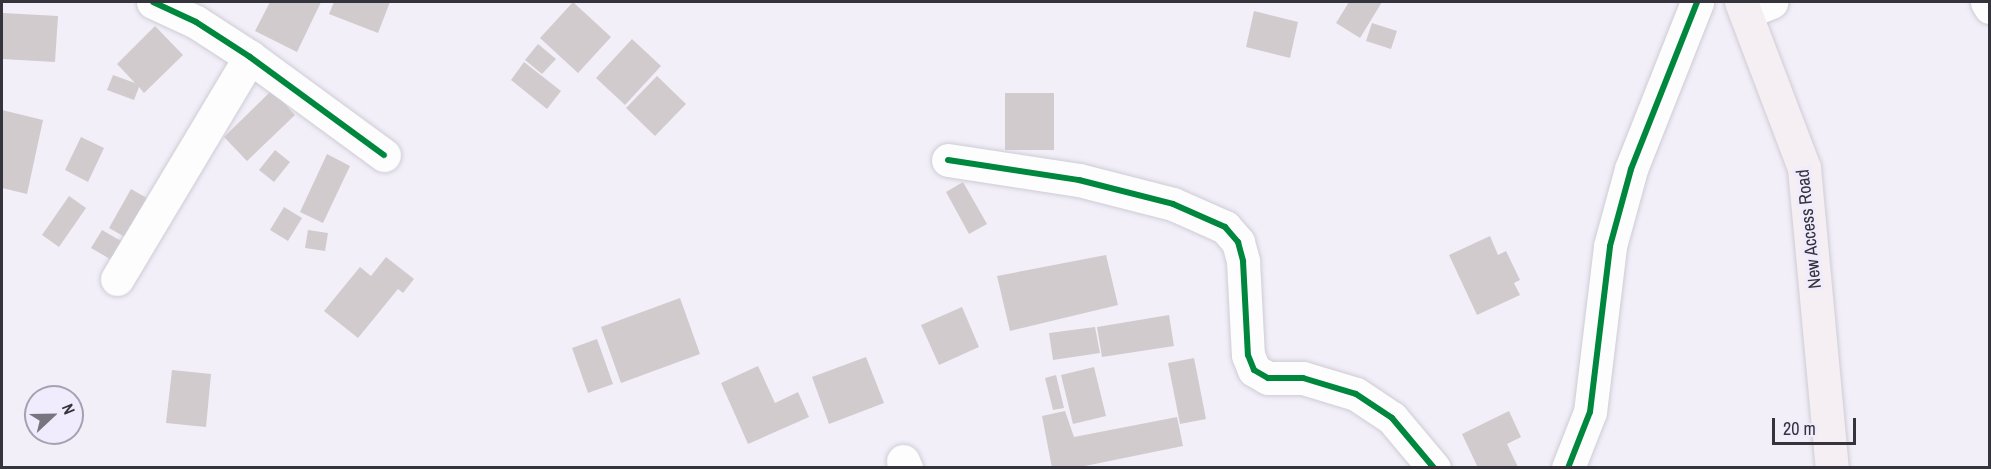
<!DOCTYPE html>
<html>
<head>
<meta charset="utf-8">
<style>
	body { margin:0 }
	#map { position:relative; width:1991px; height:469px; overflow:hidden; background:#f2eff9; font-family:"Archivo Narrow",sans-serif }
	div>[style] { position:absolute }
	.building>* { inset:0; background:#d1cbcd }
	.roads { filter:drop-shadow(0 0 2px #ceccd5) drop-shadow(0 0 2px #ceccd5) }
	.minor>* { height:33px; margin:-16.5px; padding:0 16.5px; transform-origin:16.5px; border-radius:16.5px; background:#fdfdfe }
	.major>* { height:33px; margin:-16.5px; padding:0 16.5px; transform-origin:16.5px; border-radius:16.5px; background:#f5eef3 }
	.cycleway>* { height:6px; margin:-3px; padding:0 3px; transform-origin:3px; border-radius:3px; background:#00873e }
	span { translate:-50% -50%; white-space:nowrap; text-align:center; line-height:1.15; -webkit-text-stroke:6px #f0ebfd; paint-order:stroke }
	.street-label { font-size:18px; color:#35333c }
	.frame { position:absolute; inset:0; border:3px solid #35333c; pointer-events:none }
	.north { position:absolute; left:24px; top:385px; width:60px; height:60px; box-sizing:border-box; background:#f0ebfd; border:2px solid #a5a1b0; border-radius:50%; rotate:68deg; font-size:16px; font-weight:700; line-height:24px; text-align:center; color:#35333c }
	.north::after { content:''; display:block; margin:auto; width:21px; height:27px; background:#77757e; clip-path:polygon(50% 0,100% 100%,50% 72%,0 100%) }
	.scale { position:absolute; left:1772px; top:418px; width:84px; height:27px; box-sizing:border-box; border:3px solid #35333c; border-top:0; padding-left:8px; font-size:18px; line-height:21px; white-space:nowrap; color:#35333c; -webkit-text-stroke:4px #f0ebfd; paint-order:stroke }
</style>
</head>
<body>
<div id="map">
	<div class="building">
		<i style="clip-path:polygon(270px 2px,321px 2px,297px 52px,255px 31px)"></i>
		<i style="clip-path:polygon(334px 2px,390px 2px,378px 33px,329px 14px)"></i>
		<i style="clip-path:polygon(573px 2px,611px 37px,578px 73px,540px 38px)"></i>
		<i style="clip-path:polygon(1349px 2px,1382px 2px,1360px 38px,1336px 23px)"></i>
		<i style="clip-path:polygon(1254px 11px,1298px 22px,1290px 58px,1246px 47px)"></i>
		<i style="clip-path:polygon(3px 13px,58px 16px,55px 62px,2px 59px)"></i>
		<i style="clip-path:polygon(1372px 23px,1397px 31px,1391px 49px,1366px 41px)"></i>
		<i style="clip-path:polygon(155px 26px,183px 55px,144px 93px,139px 87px,134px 100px,107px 90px,113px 75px,135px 83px,117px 64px)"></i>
		<i style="clip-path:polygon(632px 39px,661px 66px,625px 105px,596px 78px)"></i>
		<i style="clip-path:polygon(538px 44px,556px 59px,542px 74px,525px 60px)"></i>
		<i style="clip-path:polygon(524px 62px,561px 91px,547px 109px,511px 80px)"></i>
		<i style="clip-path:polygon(657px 76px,686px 104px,655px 136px,626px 108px)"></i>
		<i style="clip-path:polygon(272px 90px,295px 115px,247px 161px,224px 137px)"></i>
		<i style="clip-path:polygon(1005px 93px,1054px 93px,1054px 150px,1005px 150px)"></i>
		<i style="clip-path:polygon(2px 110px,43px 120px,27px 194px,2px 188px)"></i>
		<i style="clip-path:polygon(81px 137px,104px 148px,88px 182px,65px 170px)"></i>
		<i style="clip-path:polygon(275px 150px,290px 162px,274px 182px,259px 170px)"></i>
		<i style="clip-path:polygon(327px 154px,350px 166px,323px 223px,300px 212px)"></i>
		<i style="clip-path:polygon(963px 182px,987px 224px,969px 234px,946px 192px)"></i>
		<i style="clip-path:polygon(131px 189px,161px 206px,139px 245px,109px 228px)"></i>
		<i style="clip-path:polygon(69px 196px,86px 208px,59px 247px,42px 235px)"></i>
		<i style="clip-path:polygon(284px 207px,302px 218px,288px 241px,270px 230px)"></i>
		<i style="clip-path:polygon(102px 230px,140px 252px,129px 270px,91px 248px)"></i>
		<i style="clip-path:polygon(308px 230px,328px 233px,325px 251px,305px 248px)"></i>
		<i style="clip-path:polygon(1490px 236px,1498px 255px,1506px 251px,1520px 280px,1514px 283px,1520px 295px,1477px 315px,1449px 255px)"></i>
		<i style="clip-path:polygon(1106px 255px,1118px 305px,1010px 331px,997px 276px)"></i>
		<i style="clip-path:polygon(386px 257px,414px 279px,403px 293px,398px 289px,358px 338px,324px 311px,360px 267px,371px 276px)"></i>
		<i style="clip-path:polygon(680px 298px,700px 354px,621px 383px,601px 327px)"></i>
		<i style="clip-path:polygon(962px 307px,979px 347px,939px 365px,921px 325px)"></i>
		<i style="clip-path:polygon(1169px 315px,1174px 346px,1102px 357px,1097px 327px)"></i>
		<i style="clip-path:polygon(1095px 327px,1100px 353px,1053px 360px,1049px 333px)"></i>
		<i style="clip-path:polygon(597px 339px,613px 384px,588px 393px,572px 348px)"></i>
		<i style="clip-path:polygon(866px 357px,884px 403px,829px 424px,812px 377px)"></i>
		<i style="clip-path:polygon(1194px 358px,1206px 419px,1180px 424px,1168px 363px)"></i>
		<i style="clip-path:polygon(758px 366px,775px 403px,798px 392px,809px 417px,748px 444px,721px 383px)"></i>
		<i style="clip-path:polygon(1094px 367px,1106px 416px,1073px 424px,1061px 375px)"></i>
		<i style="clip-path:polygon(172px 370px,211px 374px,206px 427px,166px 423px)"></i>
		<i style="clip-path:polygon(1056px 375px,1064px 408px,1053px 410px,1045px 378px)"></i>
		<i style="clip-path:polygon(1065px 411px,1074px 437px,1177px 417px,1183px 446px,1075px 468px,1052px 468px,1042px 416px)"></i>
		<i style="clip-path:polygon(1509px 411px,1521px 437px,1507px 444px,1518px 467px,1478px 468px,1462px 434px)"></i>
	</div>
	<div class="roads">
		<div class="minor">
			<i style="left:153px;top:2px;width:47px;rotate:24.9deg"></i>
			<i style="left:196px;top:22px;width:64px;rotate:32.9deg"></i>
			<i style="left:250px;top:57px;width:166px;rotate:36.2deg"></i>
			<i style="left:1987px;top:2px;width:6px;rotate:59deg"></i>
			<i style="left:1748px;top:11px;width:25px;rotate:-21deg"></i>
			<i style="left:948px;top:160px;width:133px;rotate:8.7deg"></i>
			<i style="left:1079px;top:180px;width:97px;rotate:14.3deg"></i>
			<i style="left:1173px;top:204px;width:57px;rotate:23.9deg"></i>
			<i style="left:1225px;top:227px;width:20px;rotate:49deg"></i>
			<i style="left:1238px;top:242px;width:20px;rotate:75deg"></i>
			<i style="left:1243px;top:261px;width:94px;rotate:87deg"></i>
			<i style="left:1248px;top:355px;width:16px;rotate:68deg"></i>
			<i style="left:1254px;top:370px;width:16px;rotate:30deg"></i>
			<i style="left:1268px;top:378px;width:35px"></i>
			<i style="left:1303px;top:378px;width:55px;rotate:16.8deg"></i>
			<i style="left:1356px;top:394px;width:43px;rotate:33.7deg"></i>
			<i style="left:1392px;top:418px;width:65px;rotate:50deg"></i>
			<i style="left:117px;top:279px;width:259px;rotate:-59.1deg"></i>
			<i style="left:903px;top:461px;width:8px;rotate:67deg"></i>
			<i style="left:1568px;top:468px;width:60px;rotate:-68.6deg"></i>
			<i style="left:1590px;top:412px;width:167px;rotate:-83.1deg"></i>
			<i style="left:1610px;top:246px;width:80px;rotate:-74.7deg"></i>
			<i style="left:1631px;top:169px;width:180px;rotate:-68.4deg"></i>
		</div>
		<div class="major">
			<i style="left:1741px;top:2px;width:178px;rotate:69.2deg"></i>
			<i style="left:1804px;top:168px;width:301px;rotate:84.7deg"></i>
		</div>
	</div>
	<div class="cycleway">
		<i style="left:153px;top:2px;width:47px;rotate:24.9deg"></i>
		<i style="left:196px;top:22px;width:64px;rotate:32.9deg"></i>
		<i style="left:250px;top:57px;width:166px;rotate:36.2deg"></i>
		<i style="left:948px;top:160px;width:133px;rotate:8.7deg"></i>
		<i style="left:1079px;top:180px;width:97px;rotate:14.3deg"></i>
		<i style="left:1173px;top:204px;width:57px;rotate:23.9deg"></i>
		<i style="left:1225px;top:227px;width:20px;rotate:49deg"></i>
		<i style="left:1238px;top:242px;width:20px;rotate:75deg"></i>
		<i style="left:1243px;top:261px;width:94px;rotate:87deg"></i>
		<i style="left:1248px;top:355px;width:16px;rotate:68deg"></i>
		<i style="left:1254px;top:370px;width:16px;rotate:30deg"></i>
		<i style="left:1268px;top:378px;width:35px"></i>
		<i style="left:1303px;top:378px;width:55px;rotate:16.8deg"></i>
		<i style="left:1356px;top:394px;width:43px;rotate:33.7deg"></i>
		<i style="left:1392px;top:418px;width:65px;rotate:50deg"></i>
		<i style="left:1568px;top:468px;width:60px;rotate:-68.6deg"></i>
		<i style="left:1590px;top:412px;width:167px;rotate:-83.1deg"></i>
		<i style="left:1610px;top:246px;width:80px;rotate:-74.7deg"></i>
		<i style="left:1631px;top:169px;width:180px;rotate:-68.4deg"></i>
	</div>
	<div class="street-label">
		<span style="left:1809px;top:229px;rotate:-96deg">New Access Road</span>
	</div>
	<div class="frame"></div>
	<div class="north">N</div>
	<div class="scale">20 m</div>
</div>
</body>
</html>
